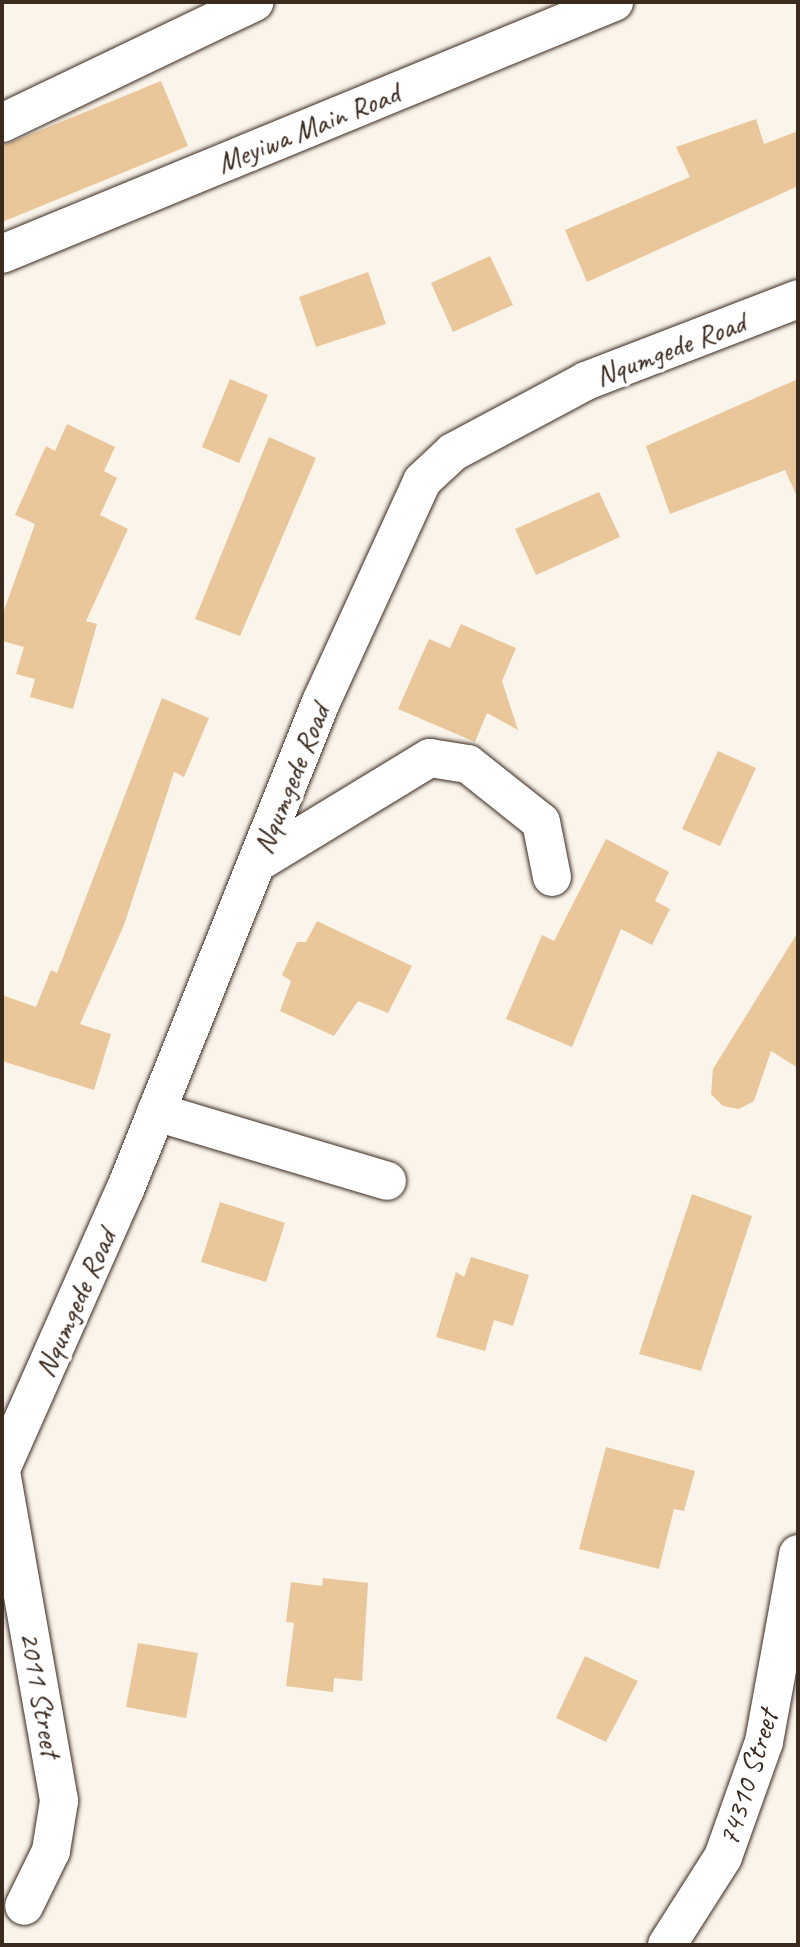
<!DOCTYPE html>
<html>
<head>
<meta charset="utf-8">
<style>
	body { margin:0 }
	#map { position:relative; width:800px; height:1947px; overflow:hidden; background:#fbf4eb; font-family:Caveat,sans-serif }
	div>[style] { position:absolute }
	.building>* { inset:0; background:#e9c79a }
	.roads { filter:drop-shadow(0 0 2px #3b2a1e) drop-shadow(0 0 2px #3b2a1e) }
	.minor>* { height:38px; margin:-19px; padding:0 19px; transform-origin:19px; border-radius:19px; background:#fff }
	span { translate:-50% -50%; white-space:nowrap; text-align:center; line-height:1.15; -webkit-text-stroke:7px #fff; paint-order:stroke }
	.street-label { font-size:30px; color:#3b2a1e }
	.frame { position:absolute; inset:0; border:4px solid #3b2a1e; pointer-events:none }
</style>
</head>
<body>
<div id="map">
	<div class="building">
		<i style="clip-path:polygon(161px 81px,188px 146px,2px 222px,2px 146px)"></i>
		<i style="clip-path:polygon(756px 119px,764px 144px,798px 131px,798px 186px,587px 282px,565px 230px,690px 177px,676px 147px)"></i>
		<i style="clip-path:polygon(490px 256px,513px 305px,453px 332px,431px 283px)"></i>
		<i style="clip-path:polygon(368px 272px,386px 324px,316px 347px,299px 297px)"></i>
		<i style="clip-path:polygon(230px 379px,268px 395px,239px 463px,202px 447px)"></i>
		<i style="clip-path:polygon(798px 379px,798px 499px,785px 470px,670px 514px,646px 446px)"></i>
		<i style="clip-path:polygon(67px 424px,115px 447px,104px 471px,117px 478px,100px 515px,128px 529px,86px 621px,97px 624px,73px 709px,30px 697px,35px 679px,16px 674px,24px 647px,2px 641px,2px 616px,35px 524px,15px 515px,46px 446px,55px 451px)"></i>
		<i style="clip-path:polygon(269px 437px,316px 458px,240px 636px,195px 619px)"></i>
		<i style="clip-path:polygon(599px 492px,620px 537px,536px 575px,515px 529px)"></i>
		<i style="clip-path:polygon(461px 624px,516px 648px,502px 681px,518px 730px,487px 713px,475px 742px,398px 709px,429px 639px,450px 648px)"></i>
		<i style="clip-path:polygon(162px 698px,209px 718px,184px 777px,174px 772px,124px 925px,80px 1024px,111px 1034px,94px 1090px,2px 1061px,2px 995px,36px 1007px,51px 970px,57px 973px)"></i>
		<i style="clip-path:polygon(718px 751px,756px 768px,720px 846px,682px 829px)"></i>
		<i style="clip-path:polygon(606px 839px,669px 872px,655px 901px,670px 909px,652px 945px,621px 929px,572px 1047px,506px 1019px,542px 935px,554px 941px)"></i>
		<i style="clip-path:polygon(317px 921px,412px 966px,388px 1013px,358px 1001px,334px 1036px,280px 1011px,291px 981px,282px 975px,297px 942px,306px 942px)"></i>
		<i style="clip-path:polygon(798px 932px,798px 1068px,771px 1051px,754px 1101px,739px 1109px,723px 1106px,711px 1094px,713px 1069px)"></i>
		<i style="clip-path:polygon(692px 1194px,752px 1216px,701px 1371px,639px 1354px)"></i>
		<i style="clip-path:polygon(220px 1202px,285px 1223px,266px 1282px,201px 1262px)"></i>
		<i style="clip-path:polygon(471px 1257px,529px 1275px,513px 1326px,494px 1320px,485px 1351px,436px 1337px,456px 1272px,464px 1277px)"></i>
		<i style="clip-path:polygon(606px 1447px,695px 1471px,684px 1511px,674px 1509px,659px 1569px,579px 1549px)"></i>
		<i style="clip-path:polygon(323px 1578px,368px 1583px,362px 1681px,334px 1678px,333px 1692px,286px 1686px,294px 1623px,286px 1622px,291px 1582px,322px 1586px)"></i>
		<i style="clip-path:polygon(138px 1643px,198px 1653px,186px 1718px,126px 1707px)"></i>
		<i style="clip-path:polygon(585px 1656px,638px 1681px,606px 1742px,556px 1718px)"></i>
	</div>
	<div class="roads">
		<div class="minor">
			<i style="left:2px;top:123px;width:280px;rotate:-25.6deg"></i>
			<i style="left:2px;top:254px;width:662px;rotate:-22.38deg"></i>
			<i style="left:257px;top:863px;width:202px;rotate:-31.3deg"></i>
			<i style="left:430px;top:758px;width:38px;rotate:9deg"></i>
			<i style="left:468px;top:764px;width:93px;rotate:38.5deg"></i>
			<i style="left:541px;top:822px;width:56px;rotate:78.7deg"></i>
			<i style="left:156px;top:1112px;width:241px;rotate:16.6deg"></i>
			<i style="left:2px;top:1467px;width:303px;rotate:-66.1deg"></i>
			<i style="left:125px;top:1190px;width:526px;rotate:-68.12deg"></i>
			<i style="left:321px;top:702px;width:243px;rotate:-65.4deg"></i>
			<i style="left:422px;top:481px;width:42px;rotate:-43.1deg"></i>
			<i style="left:453px;top:452px;width:151px;rotate:-28.1deg"></i>
			<i style="left:586px;top:381px;width:227px;rotate:-21.1deg"></i>
			<i style="left:2px;top:1477px;width:329px;rotate:80deg"></i>
			<i style="left:59px;top:1801px;width:51px;rotate:99.1deg"></i>
			<i style="left:51px;top:1851px;width:61px;rotate:116.1deg"></i>
			<i style="left:667px;top:1945px;width:104px;rotate:-57.5deg"></i>
			<i style="left:723px;top:1857px;width:122px;rotate:-70.4deg"></i>
			<i style="left:764px;top:1742px;width:191px;rotate:-79.7deg"></i>
		</div>
	</div>
	<div class="street-label">
		<span style="left:308px;top:128px;rotate:-22deg">Meyiwa Main Road</span>
		<span style="left:670px;top:349px;rotate:-21deg">Nqumgede Road</span>
		<span style="left:291px;top:779px;rotate:-68deg">Nqumgede Road</span>
		<span style="left:75px;top:1303px;rotate:-66deg">Nqumgede Road</span>
		<span style="left:41px;top:1694px;rotate:80deg">2011 Street</span>
		<span style="left:748px;top:1778px;rotate:-73deg">74310 Street</span>
	</div>
	<div class="frame"></div>
</div>
</body>
</html>
